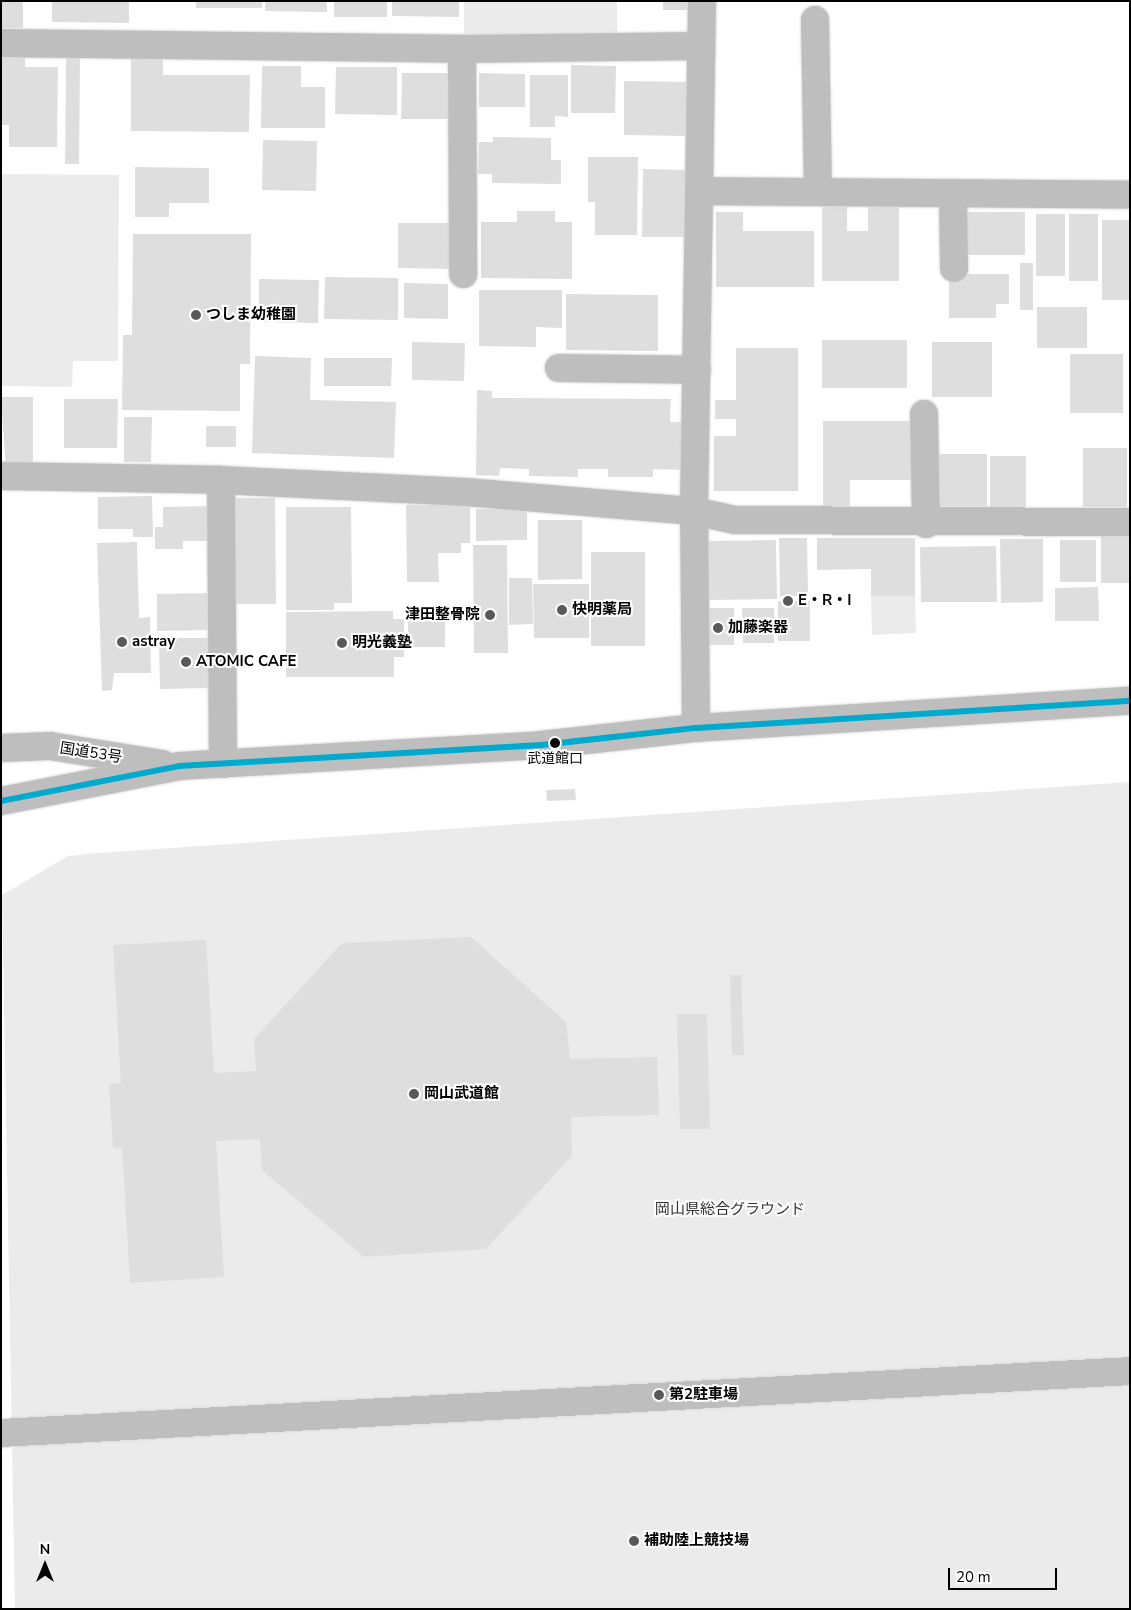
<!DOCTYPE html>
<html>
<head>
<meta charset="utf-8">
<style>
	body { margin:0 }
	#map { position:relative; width:1131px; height:1610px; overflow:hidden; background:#fff; font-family:"Nunito Sans","Noto Sans JP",sans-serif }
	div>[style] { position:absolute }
	.green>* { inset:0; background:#ebebeb }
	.building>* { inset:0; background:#dedede }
	.roads { filter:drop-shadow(0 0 1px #dbdbdb) drop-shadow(0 0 1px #dbdbdb) }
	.minor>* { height:28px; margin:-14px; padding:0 14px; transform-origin:14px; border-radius:14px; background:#bebebe }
	.highway>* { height:28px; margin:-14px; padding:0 14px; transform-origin:14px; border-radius:14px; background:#bebebe }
	.bus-1>* { height:6px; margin:-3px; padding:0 3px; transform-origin:3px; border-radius:3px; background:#00a9ce }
	.dots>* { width:14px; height:14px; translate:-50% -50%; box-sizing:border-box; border:2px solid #fff; border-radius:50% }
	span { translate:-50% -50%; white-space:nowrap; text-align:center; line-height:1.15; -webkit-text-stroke:4px #fff; paint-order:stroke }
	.bus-label { font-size:14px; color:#000 }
	.poi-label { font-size:15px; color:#000; font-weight:700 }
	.left { translate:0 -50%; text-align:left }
	.right { translate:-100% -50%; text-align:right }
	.street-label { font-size:15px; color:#000 }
	.park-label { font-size:15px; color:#313131 }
	.frame { position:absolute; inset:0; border:2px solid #000; pointer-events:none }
	.north { position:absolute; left:20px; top:1540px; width:50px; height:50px; -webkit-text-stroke:4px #fff; paint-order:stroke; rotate:0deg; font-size:14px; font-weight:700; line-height:20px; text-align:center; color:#000 }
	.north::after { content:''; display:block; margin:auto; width:18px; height:22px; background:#000; clip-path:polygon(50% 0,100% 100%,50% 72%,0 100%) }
	.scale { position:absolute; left:948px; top:1568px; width:109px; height:22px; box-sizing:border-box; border:2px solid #000; border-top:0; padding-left:6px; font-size:15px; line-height:18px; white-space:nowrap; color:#000; -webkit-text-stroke:4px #fff; paint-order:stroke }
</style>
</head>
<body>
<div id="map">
	<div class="green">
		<i style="clip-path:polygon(464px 1px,617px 1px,617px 40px,464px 40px)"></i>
		<i style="clip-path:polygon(1px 174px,119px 175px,118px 361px,73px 361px,72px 387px,1px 386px)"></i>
		<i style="clip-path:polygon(871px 596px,915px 596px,916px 633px,872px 635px)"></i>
		<i style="clip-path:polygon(1130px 782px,1130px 1609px,15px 1609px,2px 895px,68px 856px,98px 853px)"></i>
	</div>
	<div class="building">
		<i style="clip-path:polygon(1px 1px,23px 1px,23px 28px,1px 28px)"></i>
		<i style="clip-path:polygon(52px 1px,129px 1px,129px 23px,52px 22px)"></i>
		<i style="clip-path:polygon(196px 1px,262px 1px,262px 8px,196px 8px)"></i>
		<i style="clip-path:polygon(265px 1px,327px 1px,327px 12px,265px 11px)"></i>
		<i style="clip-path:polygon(334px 1px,387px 1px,387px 17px,334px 17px)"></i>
		<i style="clip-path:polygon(392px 1px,459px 1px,459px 17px,392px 16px)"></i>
		<i style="clip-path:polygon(663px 1px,695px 1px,695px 10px,663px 10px)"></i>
		<i style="clip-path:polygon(1px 54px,25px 54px,25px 67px,58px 67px,57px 147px,9px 147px,9px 125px,1px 125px)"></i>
		<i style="clip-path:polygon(131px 56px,163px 56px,163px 75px,250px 75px,249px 132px,131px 131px)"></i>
		<i style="clip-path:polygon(66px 57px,80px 57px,79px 164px,65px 164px)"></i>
		<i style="clip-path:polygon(571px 65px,616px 66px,615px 113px,571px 113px)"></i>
		<i style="clip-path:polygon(262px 66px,301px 66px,301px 87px,325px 87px,325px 128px,261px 128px)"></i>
		<i style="clip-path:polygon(336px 67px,397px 67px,397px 115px,335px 114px)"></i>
		<i style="clip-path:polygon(402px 73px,454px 73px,453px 119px,401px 119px)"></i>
		<i style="clip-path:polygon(479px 73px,525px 74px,525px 107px,479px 107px)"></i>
		<i style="clip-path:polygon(530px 75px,568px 75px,568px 117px,555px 116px,555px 127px,530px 127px)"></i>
		<i style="clip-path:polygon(624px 81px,689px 82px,689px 136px,624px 135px)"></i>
		<i style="clip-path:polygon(493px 137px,551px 138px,551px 160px,561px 160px,561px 184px,492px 183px,492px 174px,478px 174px,479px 142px,493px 142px)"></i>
		<i style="clip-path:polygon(263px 140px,317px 141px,316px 191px,262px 190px)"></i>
		<i style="clip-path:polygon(588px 157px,638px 157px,637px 235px,595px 235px,595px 202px,588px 202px)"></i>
		<i style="clip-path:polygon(135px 167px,209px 168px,209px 203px,169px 203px,169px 217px,135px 217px)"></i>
		<i style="clip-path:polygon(643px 169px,689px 170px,689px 237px,642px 237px)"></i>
		<i style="clip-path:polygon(822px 207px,847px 207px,847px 231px,868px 231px,868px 207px,899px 207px,899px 281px,822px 281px)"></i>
		<i style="clip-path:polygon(517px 211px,555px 211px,555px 222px,572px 222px,572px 279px,481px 278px,481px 222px,517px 222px)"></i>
		<i style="clip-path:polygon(716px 212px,743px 212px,743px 231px,814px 231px,814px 287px,716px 287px)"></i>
		<i style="clip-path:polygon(961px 212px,1025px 212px,1025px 255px,961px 255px)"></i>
		<i style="clip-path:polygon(1036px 214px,1065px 214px,1065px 276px,1036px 276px)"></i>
		<i style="clip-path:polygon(1069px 214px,1098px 214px,1098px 281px,1069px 281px)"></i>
		<i style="clip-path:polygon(1102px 220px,1130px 220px,1130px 300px,1102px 300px)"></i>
		<i style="clip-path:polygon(398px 223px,456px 223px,456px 269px,398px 268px)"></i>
		<i style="clip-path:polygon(133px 234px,251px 234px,250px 364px,240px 364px,240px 411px,122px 410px,123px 335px,132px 335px)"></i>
		<i style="clip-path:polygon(1020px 263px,1033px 263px,1033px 310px,1020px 310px)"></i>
		<i style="clip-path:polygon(949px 274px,1009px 274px,1009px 304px,996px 304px,996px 318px,949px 318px)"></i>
		<i style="clip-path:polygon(325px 277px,398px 278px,398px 320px,324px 319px)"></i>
		<i style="clip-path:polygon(259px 279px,319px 280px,318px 323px,259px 322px)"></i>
		<i style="clip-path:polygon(404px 283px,448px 284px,448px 319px,404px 318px)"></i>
		<i style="clip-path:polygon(479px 290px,562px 290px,562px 328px,536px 327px,536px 347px,479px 346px)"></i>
		<i style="clip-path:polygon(566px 294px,658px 295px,658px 351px,566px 350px)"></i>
		<i style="clip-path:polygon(1037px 307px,1087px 307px,1087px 348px,1037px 348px)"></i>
		<i style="clip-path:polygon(822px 340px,907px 340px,907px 388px,822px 388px)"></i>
		<i style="clip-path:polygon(412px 342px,465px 343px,464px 381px,412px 380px)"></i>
		<i style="clip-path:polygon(932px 342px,992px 342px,992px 397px,932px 397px)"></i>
		<i style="clip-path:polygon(736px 348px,798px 348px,798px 491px,714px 491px,714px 436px,736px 436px,736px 419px,715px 419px,715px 400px,736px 400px)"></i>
		<i style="clip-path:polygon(1070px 354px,1123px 354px,1123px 413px,1070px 413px)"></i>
		<i style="clip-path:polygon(255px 356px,311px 358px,310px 400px,396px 402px,394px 458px,252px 453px)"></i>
		<i style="clip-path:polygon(324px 358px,392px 358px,391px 386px,324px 386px)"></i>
		<i style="clip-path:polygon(477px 390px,492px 391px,492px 398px,671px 399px,670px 422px,685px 422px,685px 470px,653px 469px,653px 477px,608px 477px,608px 469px,578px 469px,578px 477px,529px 476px,529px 469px,500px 468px,499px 476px,476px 475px)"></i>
		<i style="clip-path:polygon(1px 397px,33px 397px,33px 470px,6px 470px)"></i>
		<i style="clip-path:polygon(64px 399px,118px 399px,117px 448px,64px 448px)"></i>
		<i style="clip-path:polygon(124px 417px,152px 417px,151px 462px,124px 462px)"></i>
		<i style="clip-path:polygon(823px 421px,917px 421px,917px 480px,850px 480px,850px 510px,823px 510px)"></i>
		<i style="clip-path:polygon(206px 426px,236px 426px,236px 447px,206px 447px)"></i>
		<i style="clip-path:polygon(1083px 448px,1127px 448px,1127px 507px,1083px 507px)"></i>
		<i style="clip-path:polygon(932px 454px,987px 454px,987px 506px,932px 506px)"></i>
		<i style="clip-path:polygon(990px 456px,1026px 456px,1026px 510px,990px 510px)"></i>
		<i style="clip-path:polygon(152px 496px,153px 537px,133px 537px,133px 529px,98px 529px,98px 497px)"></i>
		<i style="clip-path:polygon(230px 498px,275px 498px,276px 604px,230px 604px)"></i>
		<i style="clip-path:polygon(470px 504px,470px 543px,461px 543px,461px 553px,438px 553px,439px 582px,407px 582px,406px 505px)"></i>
		<i style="clip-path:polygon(211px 506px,212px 541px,183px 541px,183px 549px,155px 549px,155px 527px,163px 527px,163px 507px)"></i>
		<i style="clip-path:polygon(286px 507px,351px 507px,352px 603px,334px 603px,334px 610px,286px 610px)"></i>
		<i style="clip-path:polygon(476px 509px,527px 509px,527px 540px,476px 541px)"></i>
		<i style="clip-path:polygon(538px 520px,582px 520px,582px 579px,538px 580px)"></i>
		<i style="clip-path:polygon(1101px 531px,1130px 531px,1130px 583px,1101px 583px)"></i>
		<i style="clip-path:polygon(779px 538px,807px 538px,808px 596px,780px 596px)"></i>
		<i style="clip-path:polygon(817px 538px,915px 538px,915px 596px,871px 596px,871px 569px,817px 570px)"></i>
		<i style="clip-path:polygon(1000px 539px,1043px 539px,1043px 602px,1001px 603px)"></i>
		<i style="clip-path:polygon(776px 540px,777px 599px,706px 600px,706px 541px)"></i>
		<i style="clip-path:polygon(1060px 540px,1096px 540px,1096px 582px,1060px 582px)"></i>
		<i style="clip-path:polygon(137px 542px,139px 618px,150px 617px,151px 673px,114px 673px,112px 690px,102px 691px,97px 543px)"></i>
		<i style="clip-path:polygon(473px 545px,507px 545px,508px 653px,474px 653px)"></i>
		<i style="clip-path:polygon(996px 546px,997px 602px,921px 602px,920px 547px)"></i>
		<i style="clip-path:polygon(591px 552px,645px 552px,645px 646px,591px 646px)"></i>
		<i style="clip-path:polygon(509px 578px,532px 578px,533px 624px,509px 625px)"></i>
		<i style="clip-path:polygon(533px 584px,589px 584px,589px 638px,534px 638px)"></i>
		<i style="clip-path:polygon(1098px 587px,1099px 621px,1055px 621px,1055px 588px)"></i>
		<i style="clip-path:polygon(211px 593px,212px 630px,157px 631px,157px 594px)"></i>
		<i style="clip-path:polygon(778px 601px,810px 601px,810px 641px,778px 641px)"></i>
		<i style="clip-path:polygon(408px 606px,445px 606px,445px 647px,408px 647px)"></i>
		<i style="clip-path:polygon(702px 608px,734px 608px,734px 645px,702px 645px)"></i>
		<i style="clip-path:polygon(742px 608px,774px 608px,774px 643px,743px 643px)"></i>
		<i style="clip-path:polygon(393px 611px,393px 619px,404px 619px,404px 657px,394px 657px,394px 677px,286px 677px,286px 612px)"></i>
		<i style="clip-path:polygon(159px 638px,213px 638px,213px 688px,160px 689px)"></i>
		<i style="clip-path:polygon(575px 789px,576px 800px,547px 801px,546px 790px)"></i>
		<i style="clip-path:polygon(471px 937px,566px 1022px,570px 1059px,657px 1057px,659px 1115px,571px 1117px,572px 1156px,486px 1249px,364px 1257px,262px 1170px,260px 1139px,216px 1141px,224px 1277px,130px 1283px,122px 1148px,113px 1149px,109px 1084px,121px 1083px,113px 945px,206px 940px,214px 1073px,256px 1071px,254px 1039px,342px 943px)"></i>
		<i style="clip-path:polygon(730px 975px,741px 975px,744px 1055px,732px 1055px)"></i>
		<i style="clip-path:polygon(677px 1014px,707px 1014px,710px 1129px,680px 1129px)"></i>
	</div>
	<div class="roads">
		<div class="minor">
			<i style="left:815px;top:20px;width:172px;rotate:89deg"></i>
			<i style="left:1px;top:43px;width:461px;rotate:0.7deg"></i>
			<i style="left:462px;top:49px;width:239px;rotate:-0.7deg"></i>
			<i style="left:462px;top:49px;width:225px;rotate:89.7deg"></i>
			<i style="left:701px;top:191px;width:429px;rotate:0.5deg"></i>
			<i style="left:953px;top:193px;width:75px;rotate:89.2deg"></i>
			<i style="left:559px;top:368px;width:138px;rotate:0.8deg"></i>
			<i style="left:924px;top:414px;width:110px;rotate:89deg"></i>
			<i style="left:1px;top:476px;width:220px;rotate:1deg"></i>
			<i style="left:221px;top:480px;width:245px;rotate:2.8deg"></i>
			<i style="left:466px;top:492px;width:229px;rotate:4.8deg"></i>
			<i style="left:694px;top:511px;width:42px;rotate:12.4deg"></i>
			<i style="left:735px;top:520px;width:395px;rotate:0.3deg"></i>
			<i style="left:221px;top:480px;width:284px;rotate:89.6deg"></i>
			<i style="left:696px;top:728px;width:217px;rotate:-90.5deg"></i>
			<i style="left:694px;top:511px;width:510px;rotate:-89.1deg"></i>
			<i style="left:1px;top:1433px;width:1131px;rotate:-3.14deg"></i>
		</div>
		<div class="highway">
			<i style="left:1px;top:748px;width:49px;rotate:-2.3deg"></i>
			<i style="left:50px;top:746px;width:114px;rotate:9.1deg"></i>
			<i style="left:1px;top:801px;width:181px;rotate:-11.1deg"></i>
			<i style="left:179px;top:766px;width:363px;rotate:-3.3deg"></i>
			<i style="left:541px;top:745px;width:156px;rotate:-6.3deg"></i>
			<i style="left:696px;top:728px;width:435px;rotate:-3.6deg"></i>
		</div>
	</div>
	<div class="bus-1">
		<i style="left:1px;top:801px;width:181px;rotate:-11.1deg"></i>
		<i style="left:179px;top:766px;width:363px;rotate:-3.3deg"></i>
		<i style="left:541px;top:745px;width:156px;rotate:-6.3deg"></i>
		<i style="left:696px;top:728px;width:435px;rotate:-3.6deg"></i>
	</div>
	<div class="dots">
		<i style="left:196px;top:315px;background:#595959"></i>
		<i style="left:788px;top:601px;background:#595959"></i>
		<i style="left:562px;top:610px;background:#595959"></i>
		<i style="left:490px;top:615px;background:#595959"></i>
		<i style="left:718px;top:628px;background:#595959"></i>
		<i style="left:122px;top:642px;background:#595959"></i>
		<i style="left:342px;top:643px;background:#595959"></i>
		<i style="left:186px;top:662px;background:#595959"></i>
		<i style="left:555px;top:743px;background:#000"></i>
		<i style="left:414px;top:1094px;background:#595959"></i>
		<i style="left:659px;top:1395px;background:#595959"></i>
		<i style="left:634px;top:1541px;background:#595959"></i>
	</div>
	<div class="bus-label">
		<span style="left:555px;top:759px">武道館口</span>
	</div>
	<div class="poi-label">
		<span class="left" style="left:206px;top:315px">つしま幼稚園</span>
		<span class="left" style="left:798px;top:601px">E・R・I</span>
		<span class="left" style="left:572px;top:610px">快明薬局</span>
		<span class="right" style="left:480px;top:615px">津田整骨院</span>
		<span class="left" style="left:728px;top:628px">加藤楽器</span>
		<span class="left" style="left:132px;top:642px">astray</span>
		<span class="left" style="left:352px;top:643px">明光義塾</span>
		<span class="left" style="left:196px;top:662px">ATOMIC CAFE</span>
		<span class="left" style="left:424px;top:1094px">岡山武道館</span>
		<span class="left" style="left:669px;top:1395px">第2駐車場</span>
		<span class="left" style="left:644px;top:1541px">補助陸上競技場</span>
	</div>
	<div class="street-label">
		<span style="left:91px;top:753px;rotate:9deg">国道53号</span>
	</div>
	<div class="park-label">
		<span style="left:730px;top:1210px">岡山県総合グラウンド</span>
	</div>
	<div class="frame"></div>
	<div class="north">N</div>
	<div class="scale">20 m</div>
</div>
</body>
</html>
